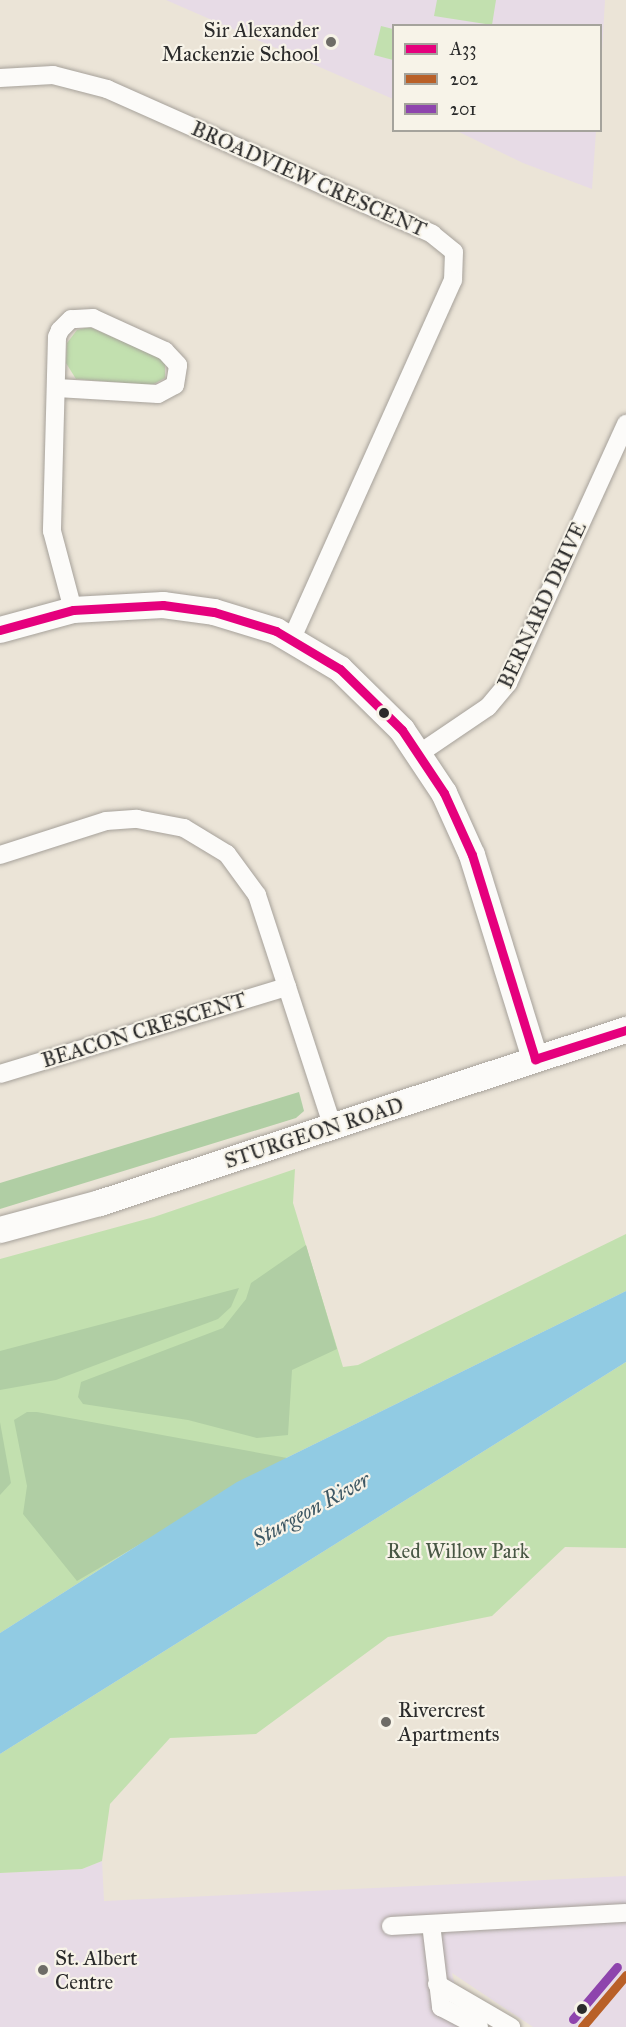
<!DOCTYPE html>
<html>
<head>
<meta charset="utf-8">
<style>
	body { margin:0 }
	#map { position:relative; width:626px; height:2027px; overflow:hidden; background:#ebe4d7; font-family:"IM FELL Great Primer",serif }
	div>[style] { position:absolute }
	.built>* { inset:0; background:#e7dbe6 }
	.green>* { inset:0; background:#c2e0af }
	.forest>* { inset:0; background:#b0cea4 }
	.water>* { inset:0; background:#91cbe3 }
	.roads { filter:drop-shadow(0 0 2px #a6a19a) drop-shadow(0 0 2px #a6a19a) }
	.street>* { height:18px; margin:-9px; padding:0 9px; transform-origin:9px; border-radius:9px; background:#fcfbf9 }
	.secondary>* { height:26px; margin:-13px; padding:0 13px; transform-origin:13px; border-radius:13px; background:#fcfbf9 }
	.bus-1>* { height:9px; margin:-4.5px; padding:0 4.5px; transform-origin:4.5px; border-radius:4.5px; background:#e5007d }
	.bus-2>* { height:9px; margin:-4.5px; padding:0 4.5px; transform-origin:4.5px; border-radius:4.5px; background:#b96028 }
	.bus-3>* { height:9px; margin:-4.5px; padding:0 4.5px; transform-origin:4.5px; border-radius:4.5px; background:#8e44ad }
	.dots>* { width:16px; height:16px; translate:-50% -50%; box-sizing:border-box; border:3px solid #f7f3e8; border-radius:50% }
	span { translate:-50% -50%; white-space:nowrap; text-align:center; line-height:1.15; -webkit-text-stroke:4.5px #f7f3e8; paint-order:stroke }
	.poi-label { font-size:21px; color:#2b2b2b }
	.right { translate:-100% -50%; text-align:right }
	.left { translate:0 -50%; text-align:left }
	.street-label { font-size:21px; color:#2b2b2b }
	.park-label { font-size:21px; color:#485744 }
	.water-label { font-size:22px; color:#3e5864; font-style:italic }
	.legend { position:absolute; left:392px; top:24px; width:210px; height:108px; box-sizing:border-box; background:#f7f3e8; border:2px solid #a5a39c; margin:0; padding:8px 10px; list-style:none; font-size:18px; color:#2b2b2b }
	.legend li { display:flex; align-items:center; gap:12px; height:30px }
	.legend b { width:30px; border:2px solid #a5a39c }
</style>
</head>
<body>
<div id="map">
	<div class="built">
		<i style="clip-path:polygon(166px 0,605px 0,601px 69px,600px 26px,394px 26px,393px 99px)"></i>
		<i style="clip-path:polygon(457px 131px,596px 131px,592px 189px,523px 163px)"></i>
		<i style="clip-path:polygon(102px 1861px,104px 1901px,626px 1876px,626px 2027px,533px 2027px,452px 1973px,463px 2027px,0 2027px,0 1873px,82px 1869px)"></i>
	</div>
	<div class="green">
		<i style="clip-path:polygon(437px 0,496px 0,492px 25px,434px 16px)"></i>
		<i style="clip-path:polygon(381px 26px,393px 29px,393px 60px,374px 55px)"></i>
		<i style="clip-path:polygon(89px 327px,157px 356px,165px 362px,165px 378px,152px 385px,76px 379px,66px 363px,67px 343px,77px 330px)"></i>
		<i style="clip-path:polygon(295px 1169px,293px 1203px,343px 1367px,358px 1365px,626px 1234px,626px 1291px,237px 1482px,0 1633px,0 1259px,154px 1217px)"></i>
		<i style="clip-path:polygon(626px 1362px,626px 1548px,565px 1547px,492px 1616px,388px 1637px,256px 1734px,170px 1738px,110px 1804px,102px 1861px,82px 1869px,0 1873px,0 1754px)"></i>
	</div>
	<div class="forest">
		<i style="clip-path:polygon(299px 1092px,304px 1111px,296px 1118px,0 1209px,0 1183px)"></i>
		<i style="clip-path:polygon(306px 1245px,337px 1349px,292px 1370px,288px 1435px,257px 1438px,188px 1420px,83px 1404px,78px 1397px,81px 1382px,223px 1328px,246px 1299px,251px 1283px)"></i>
		<i style="clip-path:polygon(239px 1288px,231px 1307px,218px 1319px,56px 1380px,0 1390px,0 1351px)"></i>
		<i style="clip-path:polygon(27px 1412px,37px 1412px,287px 1458px,77px 1581px,23px 1514px,27px 1486px,14px 1420px)"></i>
		<i style="clip-path:polygon(0 1422px,11px 1483px,0 1495px)"></i>
	</div>
	<div class="water">
		<i style="clip-path:polygon(626px 1291px,626px 1362px,0 1754px,0 1633px,237px 1482px)"></i>
	</div>
	<div class="roads">
		<div class="street">
			<i style="left:0;top:78px;width:53px;rotate:-3.2deg"></i>
			<i style="left:53px;top:75px;width:56px;rotate:14.5deg"></i>
			<i style="left:107px;top:89px;width:356px;rotate:24deg"></i>
			<i style="left:432px;top:234px;width:28px;rotate:39deg"></i>
			<i style="left:454px;top:252px;width:28px;rotate:92deg"></i>
			<i style="left:453px;top:280px;width:393px;rotate:114.2deg"></i>
			<i style="left:57px;top:388px;width:101px;rotate:3.4deg"></i>
			<i style="left:158px;top:394px;width:19px;rotate:-28deg"></i>
			<i style="left:175px;top:385px;width:20px;rotate:-81deg"></i>
			<i style="left:178px;top:365px;width:19px;rotate:-133deg"></i>
			<i style="left:165px;top:351px;width:79px;rotate:-155.4deg"></i>
			<i style="left:93px;top:318px;width:22px;rotate:177deg"></i>
			<i style="left:71px;top:319px;width:16px;rotate:135deg"></i>
			<i style="left:60px;top:330px;width:8px;rotate:113deg"></i>
			<i style="left:57px;top:337px;width:194px;rotate:91.5deg"></i>
			<i style="left:52px;top:531px;width:82px;rotate:75.1deg"></i>
			<i style="left:420px;top:753px;width:82px;rotate:-34.1deg"></i>
			<i style="left:488px;top:707px;width:31px;rotate:-50deg"></i>
			<i style="left:508px;top:683px;width:285px;rotate:-65.5deg"></i>
			<i style="left:0;top:855px;width:111px;rotate:-17.8deg"></i>
			<i style="left:106px;top:821px;width:31px;rotate:-4deg"></i>
			<i style="left:137px;top:819px;width:48px;rotate:10.8deg"></i>
			<i style="left:184px;top:828px;width:50px;rotate:31.2deg"></i>
			<i style="left:227px;top:854px;width:51px;rotate:53.8deg"></i>
			<i style="left:257px;top:895px;width:244px;rotate:71.9deg"></i>
			<i style="left:0;top:1074px;width:300px;rotate:-16.9deg"></i>
			<i style="left:431px;top:1924px;width:84px;rotate:83.1deg"></i>
			<i style="left:441px;top:2007px;width:43px;rotate:27.8deg"></i>
			<i style="left:391px;top:1926px;width:235px;rotate:-3.2deg"></i>
			<i style="left:437px;top:1984px;width:86px;rotate:30.2deg"></i>
		</div>
		<div class="secondary">
			<i style="left:0;top:630px;width:76px;rotate:-15.3deg"></i>
			<i style="left:73px;top:610px;width:90px;rotate:-3.2deg"></i>
			<i style="left:163px;top:605px;width:51px;rotate:7.8deg"></i>
			<i style="left:214px;top:612px;width:65px;rotate:17deg"></i>
			<i style="left:276px;top:631px;width:74px;rotate:30.7deg"></i>
			<i style="left:340px;top:669px;width:87px;rotate:44.5deg"></i>
			<i style="left:402px;top:730px;width:76px;rotate:56.3deg"></i>
			<i style="left:444px;top:793px;width:68px;rotate:65.7deg"></i>
			<i style="left:472px;top:855px;width:214px;rotate:72.8deg"></i>
			<i style="left:0;top:1230px;width:104px;rotate:-15.1deg"></i>
			<i style="left:100px;top:1203px;width:554px;rotate:-18.21deg"></i>
		</div>
	</div>
	<div class="bus-1">
		<i style="left:0;top:630px;width:76px;rotate:-15.3deg"></i>
		<i style="left:73px;top:610px;width:90px;rotate:-3.2deg"></i>
		<i style="left:163px;top:605px;width:51px;rotate:7.8deg"></i>
		<i style="left:214px;top:612px;width:65px;rotate:17deg"></i>
		<i style="left:276px;top:631px;width:74px;rotate:30.7deg"></i>
		<i style="left:340px;top:669px;width:87px;rotate:44.5deg"></i>
		<i style="left:402px;top:730px;width:76px;rotate:56.3deg"></i>
		<i style="left:444px;top:793px;width:68px;rotate:65.7deg"></i>
		<i style="left:472px;top:855px;width:214px;rotate:72.8deg"></i>
		<i style="left:535px;top:1059px;width:96px;rotate:-17.7deg"></i>
	</div>
	<div class="bus-2">
		<i style="left:582px;top:2027px;width:68px;rotate:-49.8deg"></i>
	</div>
	<div class="bus-3">
		<i style="left:573px;top:2019px;width:68px;rotate:-49.8deg"></i>
	</div>
	<div class="dots">
		<i style="left:331px;top:42px;background:#6e6c67"></i>
		<i style="left:384px;top:713px;background:#2b2b2b"></i>
		<i style="left:386px;top:1722px;background:#6e6c67"></i>
		<i style="left:43px;top:1970px;background:#6e6c67"></i>
		<i style="left:582px;top:2009px;background:#2b2b2b"></i>
	</div>
	<div class="poi-label">
		<span class="right" style="left:319px;top:42px">Sir Alexander<br>Mackenzie School</span>
		<span class="left" style="left:398px;top:1722px">Rivercrest<br>Apartments</span>
		<span class="left" style="left:55px;top:1970px">St. Albert<br>Centre</span>
	</div>
	<div class="street-label">
		<span style="left:309px;top:179px;rotate:24deg">BROADVIEW CRESCENT</span>
		<span style="left:542px;top:605px;rotate:-65deg">BERNARD DRIVE</span>
		<span style="left:144px;top:1030px;rotate:-17deg">BEACON CRESCENT</span>
		<span style="left:314px;top:1133px;rotate:-18deg">STURGEON ROAD</span>
	</div>
	<div class="park-label">
		<span style="left:458px;top:1551px">Red Willow Park</span>
	</div>
	<div class="water-label">
		<span style="left:311px;top:1509px;rotate:-29deg">Sturgeon River</span>
	</div>
	<ul class="legend">
	<li><b style="height:8px;background:#e5007d"></b>A33</li>
	<li><b style="height:8px;background:#b96028"></b>202</li>
	<li><b style="height:8px;background:#8e44ad"></b>201</li>
	</ul>
</div>
</body>
</html>
